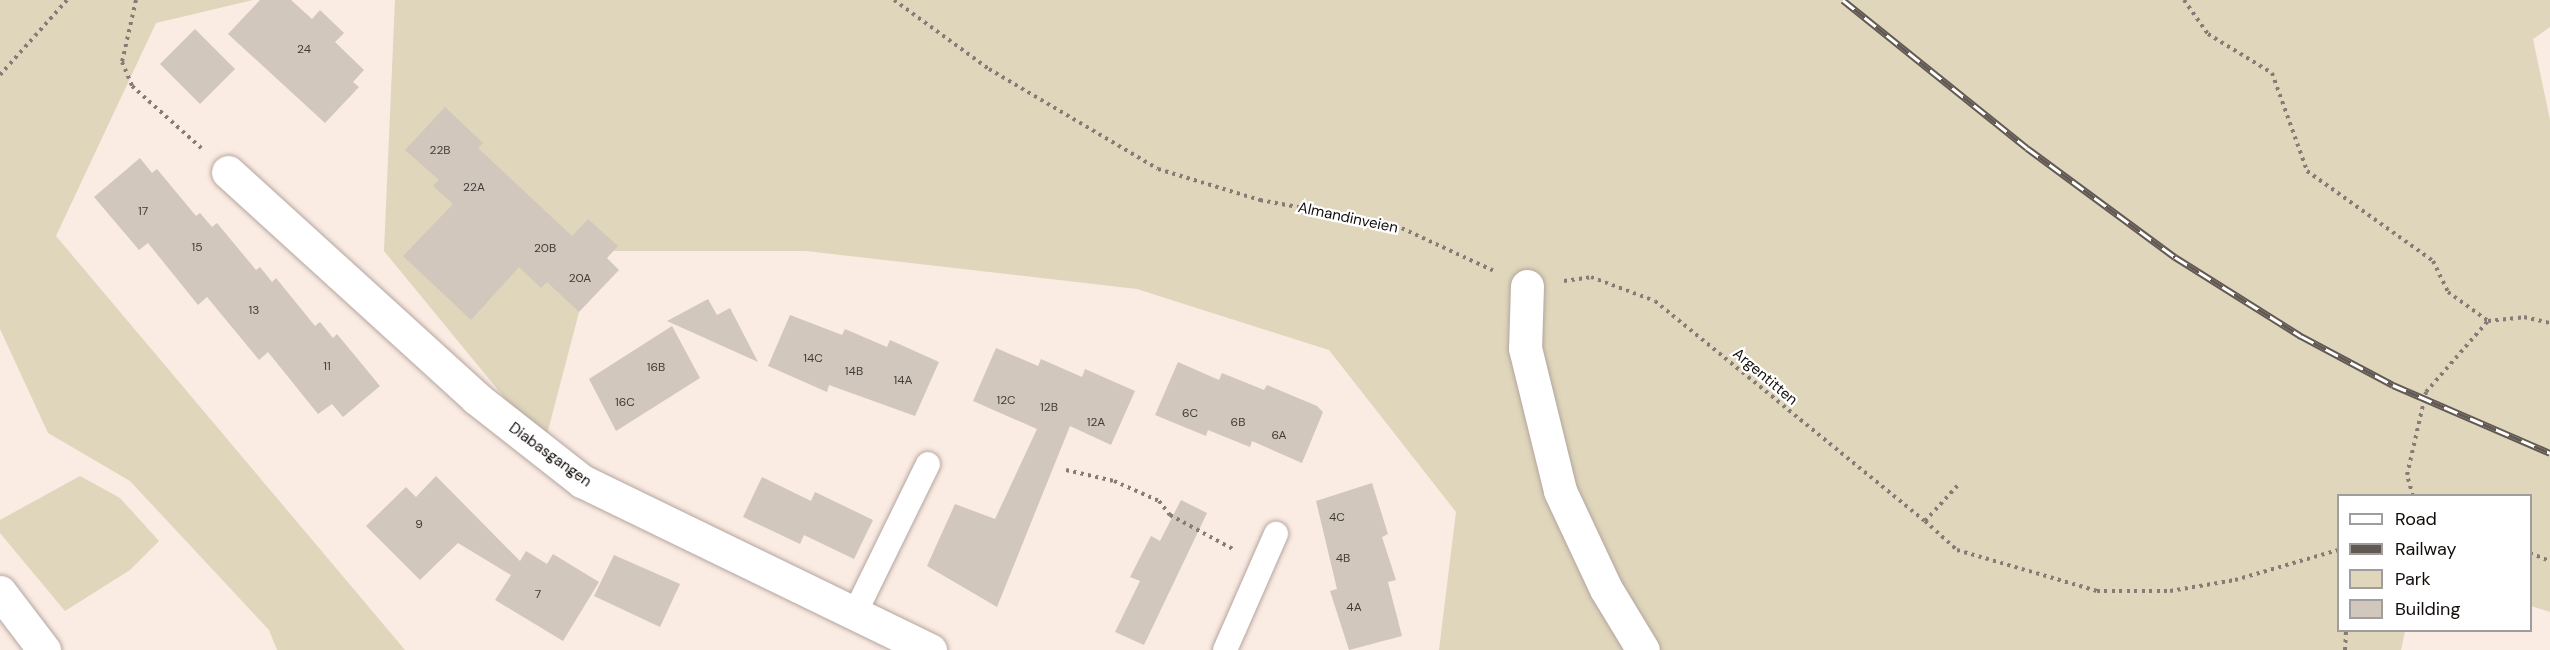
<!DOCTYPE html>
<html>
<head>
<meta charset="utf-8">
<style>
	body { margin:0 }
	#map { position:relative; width:2550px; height:650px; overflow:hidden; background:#faebe3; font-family:"DM Sans",sans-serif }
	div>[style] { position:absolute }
	.green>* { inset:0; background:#dfd6bb }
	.building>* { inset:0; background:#d2c7bc }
	.path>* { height:4px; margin-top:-2px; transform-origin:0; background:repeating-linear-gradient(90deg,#867c77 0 3px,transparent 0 7.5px) }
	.roads { filter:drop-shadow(0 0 2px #b4a59e) drop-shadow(0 0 2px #b4a59e) }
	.lane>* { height:24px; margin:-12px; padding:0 12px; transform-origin:12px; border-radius:12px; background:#fff }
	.street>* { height:33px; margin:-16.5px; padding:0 16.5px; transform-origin:16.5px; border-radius:16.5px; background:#fff }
	.rail>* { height:7px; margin-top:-3.5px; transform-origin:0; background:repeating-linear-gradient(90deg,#fff 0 14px,#625955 0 28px); box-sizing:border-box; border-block:2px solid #625955 }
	span { translate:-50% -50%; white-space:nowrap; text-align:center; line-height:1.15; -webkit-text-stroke:4.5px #fff; paint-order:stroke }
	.number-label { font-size:12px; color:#423c37 }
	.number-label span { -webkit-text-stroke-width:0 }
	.street-label { font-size:15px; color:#120d0b }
	.legend { position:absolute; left:2337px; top:494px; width:195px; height:138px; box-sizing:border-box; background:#fff; border:2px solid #a09e9d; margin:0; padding:8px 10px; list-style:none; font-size:18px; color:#120d0b }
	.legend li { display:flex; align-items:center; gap:12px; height:30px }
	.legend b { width:30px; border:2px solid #a09e9d }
</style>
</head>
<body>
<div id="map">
	<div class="green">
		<i style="clip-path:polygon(0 0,253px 0,156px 23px,56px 236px,405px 650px,277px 650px,269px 630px,130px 481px,48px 433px,0 329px)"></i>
		<i style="clip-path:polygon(395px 0,2550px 0,2550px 27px,2533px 39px,2550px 120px,2550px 612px,2531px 606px,2530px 496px,2338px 496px,2338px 630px,2405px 631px,2401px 650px,1439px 650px,1456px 512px,1329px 350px,1137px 289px,806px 251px,595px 251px,544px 446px,384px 251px)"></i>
		<i style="clip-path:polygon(80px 476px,120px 498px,159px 541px,130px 570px,65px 611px,0 533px,0 520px)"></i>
	</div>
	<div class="building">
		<i style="clip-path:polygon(260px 0,291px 0,312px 19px,320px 10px,344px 33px,335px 42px,364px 70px,353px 82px,359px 87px,325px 123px,228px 34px)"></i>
		<i style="clip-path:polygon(195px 29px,235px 69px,200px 104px,160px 64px)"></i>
		<i style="clip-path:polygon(445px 107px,483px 143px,478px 148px,572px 236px,588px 219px,618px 246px,607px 258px,619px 270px,579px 312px,547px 282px,541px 288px,519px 267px,471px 320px,403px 256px,453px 204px,433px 186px,439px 180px,405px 150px)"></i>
		<i style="clip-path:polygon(140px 158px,152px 173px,157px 169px,196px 216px,200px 213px,212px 227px,217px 223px,256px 270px,260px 267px,272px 282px,276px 278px,315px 326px,320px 322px,333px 338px,337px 334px,380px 386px,343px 417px,332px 404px,318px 414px,268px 352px,259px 360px,207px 297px,198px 305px,148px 243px,139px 250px,94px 197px)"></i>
		<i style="clip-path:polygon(708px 299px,717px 315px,730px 308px,758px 362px,667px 321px)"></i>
		<i style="clip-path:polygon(790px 315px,842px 335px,845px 329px,887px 347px,890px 340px,939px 362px,915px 416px,829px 385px,827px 392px,768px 366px)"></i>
		<i style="clip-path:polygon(672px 326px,700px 378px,616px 431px,589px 379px)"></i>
		<i style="clip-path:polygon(996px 348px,1038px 366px,1041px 359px,1082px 377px,1085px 369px,1135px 391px,1111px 445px,1070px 426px,997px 607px,927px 566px,955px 504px,995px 519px,1037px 429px,973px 401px)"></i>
		<i style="clip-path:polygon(1178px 362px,1219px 380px,1222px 373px,1264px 390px,1267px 385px,1317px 406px,1323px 412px,1302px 463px,1252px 441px,1250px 447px,1208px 430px,1206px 436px,1155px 415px)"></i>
		<i style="clip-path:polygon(436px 476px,520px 561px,526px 551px,547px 564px,553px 554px,599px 582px,563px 641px,495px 600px,511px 575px,458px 543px,420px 580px,366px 526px,406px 487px,416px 497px)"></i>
		<i style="clip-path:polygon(762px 477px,811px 501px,815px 492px,873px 520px,854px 559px,804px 535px,800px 544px,743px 517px)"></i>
		<i style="clip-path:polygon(1372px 483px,1388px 534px,1382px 537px,1396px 580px,1388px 582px,1402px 636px,1349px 650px,1330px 591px,1337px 589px,1316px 501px)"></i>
		<i style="clip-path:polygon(1181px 500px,1207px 513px,1144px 645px,1115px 632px,1140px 581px,1130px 577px,1151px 536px,1160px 541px)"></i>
		<i style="clip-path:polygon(614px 555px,680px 584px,660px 627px,594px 596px)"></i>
	</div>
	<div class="path">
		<i style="left:136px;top:0;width:64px;rotate:102.7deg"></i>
		<i style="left:122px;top:62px;width:26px;rotate:67deg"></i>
		<i style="left:132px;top:86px;width:93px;rotate:41.9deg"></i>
		<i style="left:894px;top:0;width:117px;rotate:36deg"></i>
		<i style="left:989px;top:69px;width:196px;rotate:30.6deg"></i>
		<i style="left:1158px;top:169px;width:107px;rotate:16.9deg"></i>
		<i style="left:1260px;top:200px;width:137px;rotate:10.5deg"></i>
		<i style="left:1395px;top:225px;width:109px;rotate:24.9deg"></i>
		<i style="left:2184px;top:0;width:42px;rotate:54.8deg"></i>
		<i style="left:2208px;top:34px;width:75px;rotate:31.4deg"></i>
		<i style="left:2272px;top:73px;width:104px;rotate:70.3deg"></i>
		<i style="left:2307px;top:171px;width:155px;rotate:35.5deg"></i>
		<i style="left:2433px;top:261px;width:34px;rotate:64deg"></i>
		<i style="left:2448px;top:292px;width:49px;rotate:35.9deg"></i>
		<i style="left:0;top:75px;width:101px;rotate:-48.2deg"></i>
		<i style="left:1564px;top:281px;width:27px;rotate:-8deg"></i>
		<i style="left:1591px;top:277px;width:68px;rotate:20.6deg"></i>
		<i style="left:1655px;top:301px;width:348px;rotate:39.2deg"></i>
		<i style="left:1925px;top:521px;width:50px;rotate:-47.4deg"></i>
		<i style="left:1066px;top:470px;width:49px;rotate:12.9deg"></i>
		<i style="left:1114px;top:481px;width:49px;rotate:24deg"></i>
		<i style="left:1159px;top:501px;width:18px;rotate:52deg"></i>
		<i style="left:1170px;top:515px;width:72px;rotate:28.4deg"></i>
		<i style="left:2413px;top:496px;width:22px;rotate:-106deg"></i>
		<i style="left:2407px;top:475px;width:85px;rotate:-77.1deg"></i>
		<i style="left:2426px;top:392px;width:94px;rotate:-48.9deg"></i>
		<i style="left:2488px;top:321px;width:36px;rotate:-6deg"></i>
		<i style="left:2524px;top:317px;width:27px;rotate:13deg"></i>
		<i style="left:1925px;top:521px;width:43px;rotate:42.2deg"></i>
		<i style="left:1957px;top:550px;width:146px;rotate:16.3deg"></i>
		<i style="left:2097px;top:591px;width:73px"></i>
		<i style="left:2170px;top:591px;width:66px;rotate:-9.6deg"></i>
		<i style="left:2235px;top:580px;width:107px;rotate:-16.2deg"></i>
		<i style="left:2530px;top:553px;width:22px;rotate:22deg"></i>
		<i style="left:2345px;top:650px;width:20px;rotate:-87deg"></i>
	</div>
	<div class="roads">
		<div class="lane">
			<i style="left:854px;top:615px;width:168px;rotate:-63.9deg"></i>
			<i style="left:1225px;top:650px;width:127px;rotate:-66.3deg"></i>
		</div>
		<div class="street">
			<i style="left:228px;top:172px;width:336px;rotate:42.3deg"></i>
			<i style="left:476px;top:398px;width:135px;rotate:38.1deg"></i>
			<i style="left:582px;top:481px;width:387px;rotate:25.9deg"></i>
			<i style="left:1527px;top:286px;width:62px;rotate:91.8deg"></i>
			<i style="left:1525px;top:348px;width:147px;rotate:76.2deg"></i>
			<i style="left:1560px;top:491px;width:108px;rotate:64.9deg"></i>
			<i style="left:1606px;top:589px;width:71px;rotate:58.8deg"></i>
			<i style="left:0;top:592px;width:73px;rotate:52.8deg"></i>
		</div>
	</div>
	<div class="rail">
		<i style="left:1843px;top:0;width:236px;rotate:38.8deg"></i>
		<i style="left:2027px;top:148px;width:184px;rotate:36.4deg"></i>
		<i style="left:2175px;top:257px;width:149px;rotate:32.1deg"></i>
		<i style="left:2301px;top:336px;width:104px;rotate:28deg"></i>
		<i style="left:2393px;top:385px;width:171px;rotate:23.4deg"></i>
	</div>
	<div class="number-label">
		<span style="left:304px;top:50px">24</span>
		<span style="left:440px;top:151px">22B</span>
		<span style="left:474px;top:188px">22A</span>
		<span style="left:143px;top:212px">17</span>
		<span style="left:197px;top:248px">15</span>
		<span style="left:545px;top:249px">20B</span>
		<span style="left:580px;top:279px">20A</span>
		<span style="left:254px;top:311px">13</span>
		<span style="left:813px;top:359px">14C</span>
		<span style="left:327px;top:367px">11</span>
		<span style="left:656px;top:368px">16B</span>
		<span style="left:854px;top:372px">14B</span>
		<span style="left:903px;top:381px">14A</span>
		<span style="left:1006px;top:401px">12C</span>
		<span style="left:625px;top:403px">16C</span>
		<span style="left:1049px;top:408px">12B</span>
		<span style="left:1190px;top:414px">6C</span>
		<span style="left:1096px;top:423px">12A</span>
		<span style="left:1238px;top:423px">6B</span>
		<span style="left:1279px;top:436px">6A</span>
		<span style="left:1337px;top:518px">4C</span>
		<span style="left:419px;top:525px">9</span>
		<span style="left:1343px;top:559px">4B</span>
		<span style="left:538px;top:595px">7</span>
		<span style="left:1354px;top:608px">4A</span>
	</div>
	<div class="street-label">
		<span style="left:1348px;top:218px;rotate:12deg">Almandinveien</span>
		<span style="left:1765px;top:377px;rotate:40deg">Argentitten</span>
		<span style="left:550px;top:455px;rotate:36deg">Diabasgangen</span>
	</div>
	<ul class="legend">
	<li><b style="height:8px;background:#fff"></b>Road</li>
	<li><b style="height:8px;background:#625955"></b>Railway</li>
	<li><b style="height:16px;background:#dfd6bb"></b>Park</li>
	<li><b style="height:16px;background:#d2c7bc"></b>Building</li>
	</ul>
</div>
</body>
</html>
